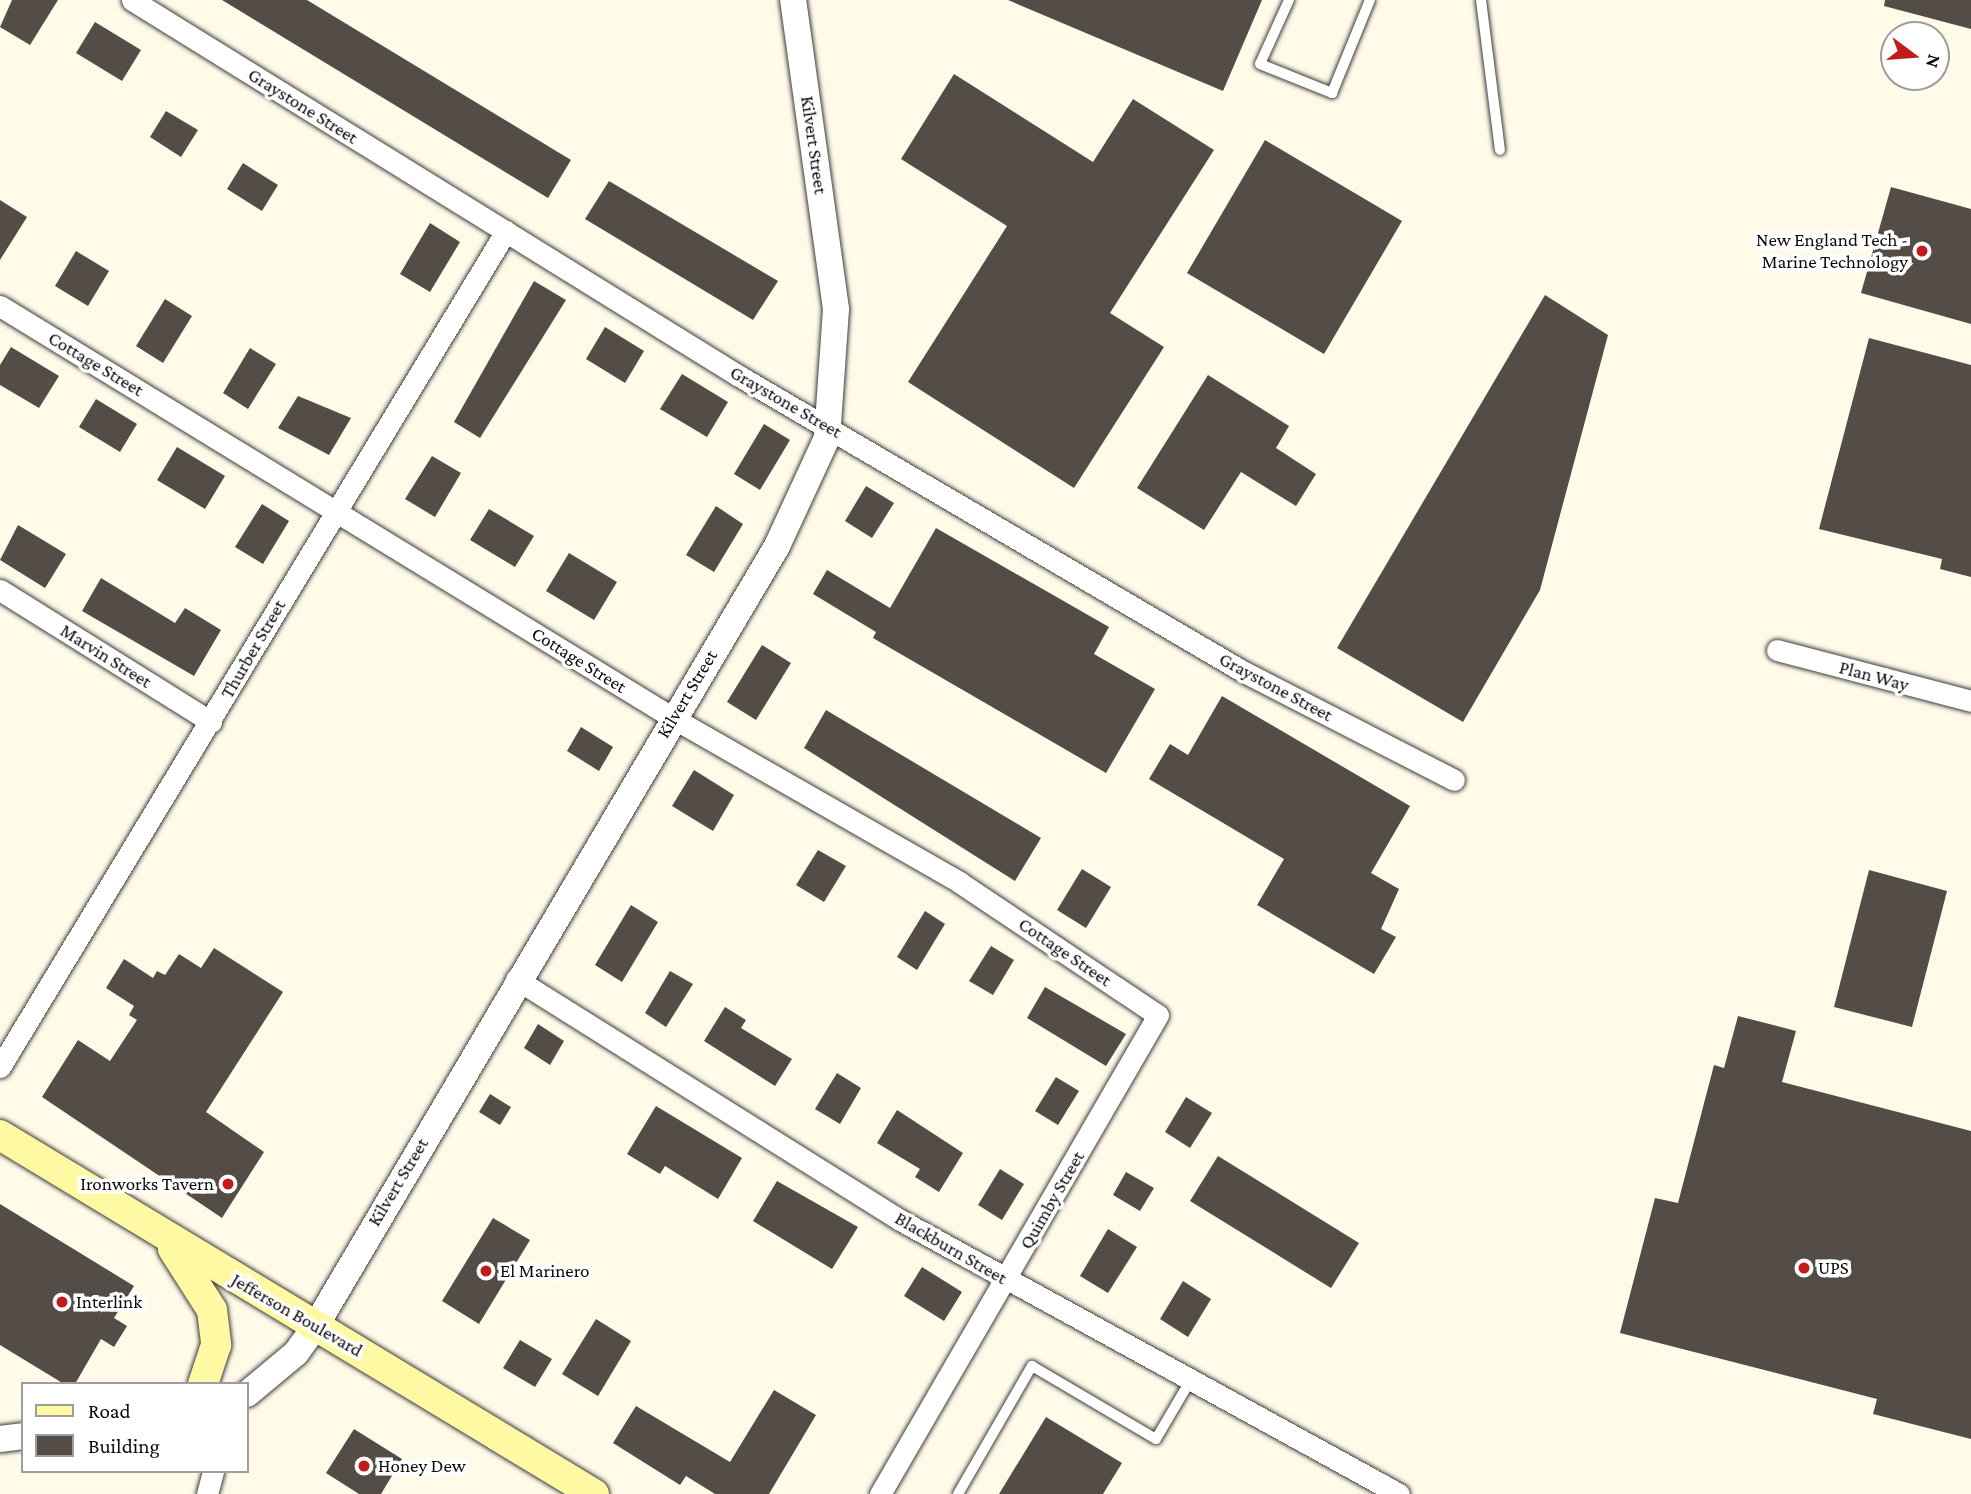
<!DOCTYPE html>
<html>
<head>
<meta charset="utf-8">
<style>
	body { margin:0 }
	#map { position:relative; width:1971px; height:1494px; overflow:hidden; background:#fffbe8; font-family:"Crimson Pro",serif }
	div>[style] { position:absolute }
	.building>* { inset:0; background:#544c46 }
	.roads { filter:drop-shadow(0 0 2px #3d3d3d) drop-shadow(0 0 2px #3d3d3d) }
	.service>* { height:10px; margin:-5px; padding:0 5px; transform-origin:5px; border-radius:5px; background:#fff }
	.minor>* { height:21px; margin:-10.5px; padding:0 10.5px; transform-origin:10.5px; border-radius:10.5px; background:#fff }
	.tertiary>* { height:26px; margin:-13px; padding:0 13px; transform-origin:13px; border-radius:13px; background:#fff }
	.secondary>* { height:30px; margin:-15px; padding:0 15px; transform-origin:15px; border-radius:15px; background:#fff9a3 }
	.dots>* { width:19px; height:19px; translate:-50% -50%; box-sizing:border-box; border:4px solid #fff; border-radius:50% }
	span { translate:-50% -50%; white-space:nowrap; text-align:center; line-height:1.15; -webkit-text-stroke:7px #fff; paint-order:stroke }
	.street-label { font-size:19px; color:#0a0a0a }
	.poi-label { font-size:19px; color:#0a0a0a }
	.right { translate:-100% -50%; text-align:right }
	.left { translate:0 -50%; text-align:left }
	.legend { position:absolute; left:21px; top:1382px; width:228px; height:91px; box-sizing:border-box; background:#fff; border:2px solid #9d9d9d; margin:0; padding:9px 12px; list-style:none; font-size:21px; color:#0a0a0a }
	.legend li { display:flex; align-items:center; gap:14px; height:35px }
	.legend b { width:35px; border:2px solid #9d9d9d }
	.north { position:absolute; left:1880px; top:21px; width:70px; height:70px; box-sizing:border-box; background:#fff; border:2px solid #9d9d9d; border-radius:50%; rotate:106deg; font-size:19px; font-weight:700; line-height:28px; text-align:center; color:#0a0a0a }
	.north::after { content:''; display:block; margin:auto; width:24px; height:32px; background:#c21b1c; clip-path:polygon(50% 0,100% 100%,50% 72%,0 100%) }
</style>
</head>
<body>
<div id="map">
	<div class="building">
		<i style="clip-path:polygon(12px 0,58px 0,30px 45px,0 27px)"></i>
		<i style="clip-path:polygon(222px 0,307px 0,571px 160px,548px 198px)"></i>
		<i style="clip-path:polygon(1008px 0,1262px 0,1223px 91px)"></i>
		<i style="clip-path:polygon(1885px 0,1971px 0,1971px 29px,1884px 6px)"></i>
		<i style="clip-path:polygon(95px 22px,141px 50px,122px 81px,76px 53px)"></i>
		<i style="clip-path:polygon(954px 74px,1093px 162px,1133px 99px,1214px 150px,1110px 313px,1164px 347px,1074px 488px,908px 382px,1007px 226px,901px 159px)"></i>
		<i style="clip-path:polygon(166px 111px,198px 130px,181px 157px,150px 137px)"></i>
		<i style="clip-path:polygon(1265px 140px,1402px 221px,1324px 354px,1187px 273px)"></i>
		<i style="clip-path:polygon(243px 163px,278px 185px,262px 211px,227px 189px)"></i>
		<i style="clip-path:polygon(609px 181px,778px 281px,753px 320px,585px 219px)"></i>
		<i style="clip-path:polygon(1891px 187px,1971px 209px,1971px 324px,1861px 293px)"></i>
		<i style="clip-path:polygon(0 200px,27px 217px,0 260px)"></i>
		<i style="clip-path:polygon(430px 223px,460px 242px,430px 292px,400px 274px)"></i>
		<i style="clip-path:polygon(76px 251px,109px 271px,88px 306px,55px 286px)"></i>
		<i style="clip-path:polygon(534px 281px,566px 300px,480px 438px,454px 422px)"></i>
		<i style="clip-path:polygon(1545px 295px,1608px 335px,1540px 590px,1463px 722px,1337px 648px)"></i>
		<i style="clip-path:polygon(165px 299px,192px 316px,163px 363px,136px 346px)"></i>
		<i style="clip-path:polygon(605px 327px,644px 351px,625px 383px,586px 359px)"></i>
		<i style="clip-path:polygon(1869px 338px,1971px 365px,1971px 577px,1940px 569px,1942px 559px,1819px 529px)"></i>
		<i style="clip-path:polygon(11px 347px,59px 376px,39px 408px,0 385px,0 365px)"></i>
		<i style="clip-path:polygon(250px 348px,276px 364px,248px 409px,223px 393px)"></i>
		<i style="clip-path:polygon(682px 374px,728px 402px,707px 437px,660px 409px)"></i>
		<i style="clip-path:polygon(1208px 375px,1289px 426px,1276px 448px,1316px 474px,1296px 506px,1241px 472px,1204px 530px,1137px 488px)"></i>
		<i style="clip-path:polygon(298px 396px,351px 418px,329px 455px,278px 428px)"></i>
		<i style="clip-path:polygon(96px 399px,137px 424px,120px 452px,79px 427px)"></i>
		<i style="clip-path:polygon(764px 424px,790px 440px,760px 490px,734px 474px)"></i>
		<i style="clip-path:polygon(177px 447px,225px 476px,205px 509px,157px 480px)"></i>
		<i style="clip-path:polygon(432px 456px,461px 473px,435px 517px,405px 499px)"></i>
		<i style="clip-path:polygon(866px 486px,894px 503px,872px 538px,845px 521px)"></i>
		<i style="clip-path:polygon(262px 504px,289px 521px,263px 564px,235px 547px)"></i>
		<i style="clip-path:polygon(716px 506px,743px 524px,714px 572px,686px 555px)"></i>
		<i style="clip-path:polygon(489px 509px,534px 536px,515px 567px,470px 540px)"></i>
		<i style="clip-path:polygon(18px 525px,66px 554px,45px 588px,0 560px)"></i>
		<i style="clip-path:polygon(936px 528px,1109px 627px,1094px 654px,1155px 689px,1106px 773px,873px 638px,876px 632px,813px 594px,827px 570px,890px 608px)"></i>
		<i style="clip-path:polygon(569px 553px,617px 582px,594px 620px,546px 591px)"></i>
		<i style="clip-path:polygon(101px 578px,175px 623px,185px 608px,221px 630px,194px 676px,82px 611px)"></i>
		<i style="clip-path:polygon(762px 645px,791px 663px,756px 720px,727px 702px)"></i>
		<i style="clip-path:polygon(1222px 696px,1410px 806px,1371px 873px,1399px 889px,1381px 929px,1396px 937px,1374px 974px,1257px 905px,1284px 859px,1149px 779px,1170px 744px,1188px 755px)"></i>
		<i style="clip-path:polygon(826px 710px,1041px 838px,1015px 881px,804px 748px)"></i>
		<i style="clip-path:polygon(581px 727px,613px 747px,599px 771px,567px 751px)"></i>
		<i style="clip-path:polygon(694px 770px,734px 795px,713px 831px,672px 806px)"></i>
		<i style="clip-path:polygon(818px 850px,846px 866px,824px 902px,796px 885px)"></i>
		<i style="clip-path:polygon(1082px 869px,1111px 887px,1086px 928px,1057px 910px)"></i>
		<i style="clip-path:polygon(1869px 870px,1947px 891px,1912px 1027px,1834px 1007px)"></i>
		<i style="clip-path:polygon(631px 905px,658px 922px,622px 982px,595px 965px)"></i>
		<i style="clip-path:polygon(925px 911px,945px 924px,917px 970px,897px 957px)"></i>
		<i style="clip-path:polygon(991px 946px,1014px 960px,993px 995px,969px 981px)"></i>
		<i style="clip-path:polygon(214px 948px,283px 992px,206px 1112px,264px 1152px,222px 1218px,42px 1097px,78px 1040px,110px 1061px,137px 1020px,129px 1015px,134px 1006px,106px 988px,124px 959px,153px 978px,157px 971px,165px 975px,179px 954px,201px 968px)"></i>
		<i style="clip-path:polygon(670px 971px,693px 984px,666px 1027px,645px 1013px)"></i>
		<i style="clip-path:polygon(1045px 987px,1126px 1034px,1106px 1066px,1027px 1018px)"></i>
		<i style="clip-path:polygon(725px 1007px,746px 1020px,741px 1028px,792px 1059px,775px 1086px,704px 1041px)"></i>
		<i style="clip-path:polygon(1738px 1016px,1796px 1031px,1782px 1082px,1971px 1131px,1971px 1439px,1873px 1414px,1877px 1399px,1620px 1333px,1655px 1198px,1678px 1203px,1714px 1065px,1724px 1068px)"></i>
		<i style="clip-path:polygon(538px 1024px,564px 1041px,550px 1065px,524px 1048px)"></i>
		<i style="clip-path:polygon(837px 1073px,861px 1088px,840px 1124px,815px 1109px)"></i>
		<i style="clip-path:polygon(1056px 1077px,1079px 1091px,1058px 1125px,1035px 1111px)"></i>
		<i style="clip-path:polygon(490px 1094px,511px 1107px,500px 1125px,479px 1112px)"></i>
		<i style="clip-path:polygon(1186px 1097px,1212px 1113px,1190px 1148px,1165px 1132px)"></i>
		<i style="clip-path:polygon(656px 1106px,742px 1158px,718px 1199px,665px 1166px,660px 1174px,627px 1154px)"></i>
		<i style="clip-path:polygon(897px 1110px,963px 1153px,939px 1192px,915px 1177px,920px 1169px,877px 1143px)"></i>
		<i style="clip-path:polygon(1218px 1156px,1359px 1243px,1331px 1288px,1190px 1201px)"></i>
		<i style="clip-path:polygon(1000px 1169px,1024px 1184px,1002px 1220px,978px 1205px)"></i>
		<i style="clip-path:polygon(1126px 1172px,1154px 1188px,1140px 1211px,1113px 1195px)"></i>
		<i style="clip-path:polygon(777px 1181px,858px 1227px,832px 1269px,753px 1221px)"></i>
		<i style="clip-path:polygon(0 1204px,134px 1286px,114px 1318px,127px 1326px,114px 1347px,101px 1339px,75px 1384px,64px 1384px,0 1345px)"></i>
		<i style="clip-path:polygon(493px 1218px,530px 1240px,479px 1324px,442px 1301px)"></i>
		<i style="clip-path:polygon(1108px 1229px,1137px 1247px,1108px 1293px,1080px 1276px)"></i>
		<i style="clip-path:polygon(922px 1267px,962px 1292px,944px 1321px,904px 1296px)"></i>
		<i style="clip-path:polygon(1183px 1281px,1211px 1299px,1188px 1337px,1160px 1319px)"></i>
		<i style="clip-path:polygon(596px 1319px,631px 1341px,598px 1396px,562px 1374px)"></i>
		<i style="clip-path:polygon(520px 1340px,552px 1359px,535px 1387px,503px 1368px)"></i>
		<i style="clip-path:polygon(774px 1390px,816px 1415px,769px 1494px,715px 1494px,686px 1476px,680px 1485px,613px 1443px,636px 1406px,730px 1462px)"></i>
		<i style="clip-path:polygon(1046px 1417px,1122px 1463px,1103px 1494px,999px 1494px)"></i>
		<i style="clip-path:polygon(354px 1429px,402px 1459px,381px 1494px,359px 1494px,326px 1473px)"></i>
	</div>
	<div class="roads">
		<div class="service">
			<i style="left:1289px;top:0;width:70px;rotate:114.4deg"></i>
			<i style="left:1260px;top:64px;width:78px;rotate:21.9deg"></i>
			<i style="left:1332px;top:93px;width:100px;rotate:-67.8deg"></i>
			<i style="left:1481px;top:0;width:151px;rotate:82.8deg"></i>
			<i style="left:958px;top:1494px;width:148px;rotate:-60deg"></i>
			<i style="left:1032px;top:1366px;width:144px;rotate:30.5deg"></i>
			<i style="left:1156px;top:1439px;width:67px;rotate:-59.6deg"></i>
		</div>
		<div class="minor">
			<i style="left:132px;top:0;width:714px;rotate:31.78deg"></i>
			<i style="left:739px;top:376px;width:585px;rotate:30.38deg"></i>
			<i style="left:1244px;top:672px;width:236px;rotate:27.2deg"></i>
			<i style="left:0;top:306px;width:789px;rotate:31.47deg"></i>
			<i style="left:673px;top:718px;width:330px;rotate:29.8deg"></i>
			<i style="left:959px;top:882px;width:239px;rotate:33.8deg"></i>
			<i style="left:1158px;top:1015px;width:554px;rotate:120.13deg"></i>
			<i style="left:0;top:590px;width:249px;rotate:32deg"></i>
			<i style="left:1777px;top:650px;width:201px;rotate:14.7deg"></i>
			<i style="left:516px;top:979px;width:453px;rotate:32.1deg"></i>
			<i style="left:900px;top:1220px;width:569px;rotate:28.77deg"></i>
			<i style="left:0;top:1067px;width:977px;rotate:-58.82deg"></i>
			<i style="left:207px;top:1494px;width:24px;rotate:-75deg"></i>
		</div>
		<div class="tertiary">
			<i style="left:247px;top:1394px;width:64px;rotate:-39.9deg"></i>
			<i style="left:296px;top:1353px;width:32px;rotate:-54deg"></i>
			<i style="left:315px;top:1327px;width:907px;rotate:-59.39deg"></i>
			<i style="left:777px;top:546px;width:119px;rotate:-65.2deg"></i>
			<i style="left:827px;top:438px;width:129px;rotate:-86deg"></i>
			<i style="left:836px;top:309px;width:312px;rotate:-97.9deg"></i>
			<i style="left:0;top:1439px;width:23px;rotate:-7deg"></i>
		</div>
		<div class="secondary">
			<i style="left:0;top:1135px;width:694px;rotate:31.15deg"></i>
			<i style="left:173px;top:1249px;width:72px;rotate:57.4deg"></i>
			<i style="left:212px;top:1310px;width:35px;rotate:83deg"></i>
			<i style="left:216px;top:1345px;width:41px;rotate:108.4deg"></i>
		</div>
	</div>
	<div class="dots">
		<i style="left:1922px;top:251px;background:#c21b1c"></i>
		<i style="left:228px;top:1184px;background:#c21b1c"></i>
		<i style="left:1804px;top:1268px;background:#c21b1c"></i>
		<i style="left:486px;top:1271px;background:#c21b1c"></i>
		<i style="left:62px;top:1302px;background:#c21b1c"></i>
		<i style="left:364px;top:1466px;background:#c21b1c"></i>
	</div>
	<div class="street-label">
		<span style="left:303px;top:106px;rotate:32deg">Graystone Street</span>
		<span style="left:814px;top:145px;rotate:82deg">Kilvert Street</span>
		<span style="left:96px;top:364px;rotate:31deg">Cottage Street</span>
		<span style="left:786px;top:402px;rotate:30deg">Graystone Street</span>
		<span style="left:253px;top:649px;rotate:-60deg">Thurber Street</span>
		<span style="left:106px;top:656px;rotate:32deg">Marvin Street</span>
		<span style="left:579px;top:660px;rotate:32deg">Cottage Street</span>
		<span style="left:1874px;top:676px;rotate:15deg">Plan Way</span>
		<span style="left:1276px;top:687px;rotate:28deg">Graystone Street</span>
		<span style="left:687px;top:694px;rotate:-59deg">Kilvert Street</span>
		<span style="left:1065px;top:952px;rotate:34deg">Cottage Street</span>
		<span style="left:398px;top:1182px;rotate:-59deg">Kilvert Street</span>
		<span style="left:1052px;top:1200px;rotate:-60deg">Quimby Street</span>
		<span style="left:951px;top:1248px;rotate:30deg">Blackburn Street</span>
		<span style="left:297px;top:1315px;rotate:30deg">Jefferson Boulevard</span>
	</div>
	<div class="poi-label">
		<span class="right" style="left:1908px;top:251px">New England Tech -<br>Marine Technology</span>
		<span class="right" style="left:214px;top:1184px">Ironworks Tavern</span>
		<span class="left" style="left:1818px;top:1268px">UPS</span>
		<span class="left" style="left:500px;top:1271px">El Marinero</span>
		<span class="left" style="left:76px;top:1302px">Interlink</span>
		<span class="left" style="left:378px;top:1466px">Honey Dew</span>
	</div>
	<ul class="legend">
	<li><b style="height:9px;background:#fff9a3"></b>Road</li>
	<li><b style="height:19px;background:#544c46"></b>Building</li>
	</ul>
	<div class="north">N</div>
</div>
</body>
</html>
